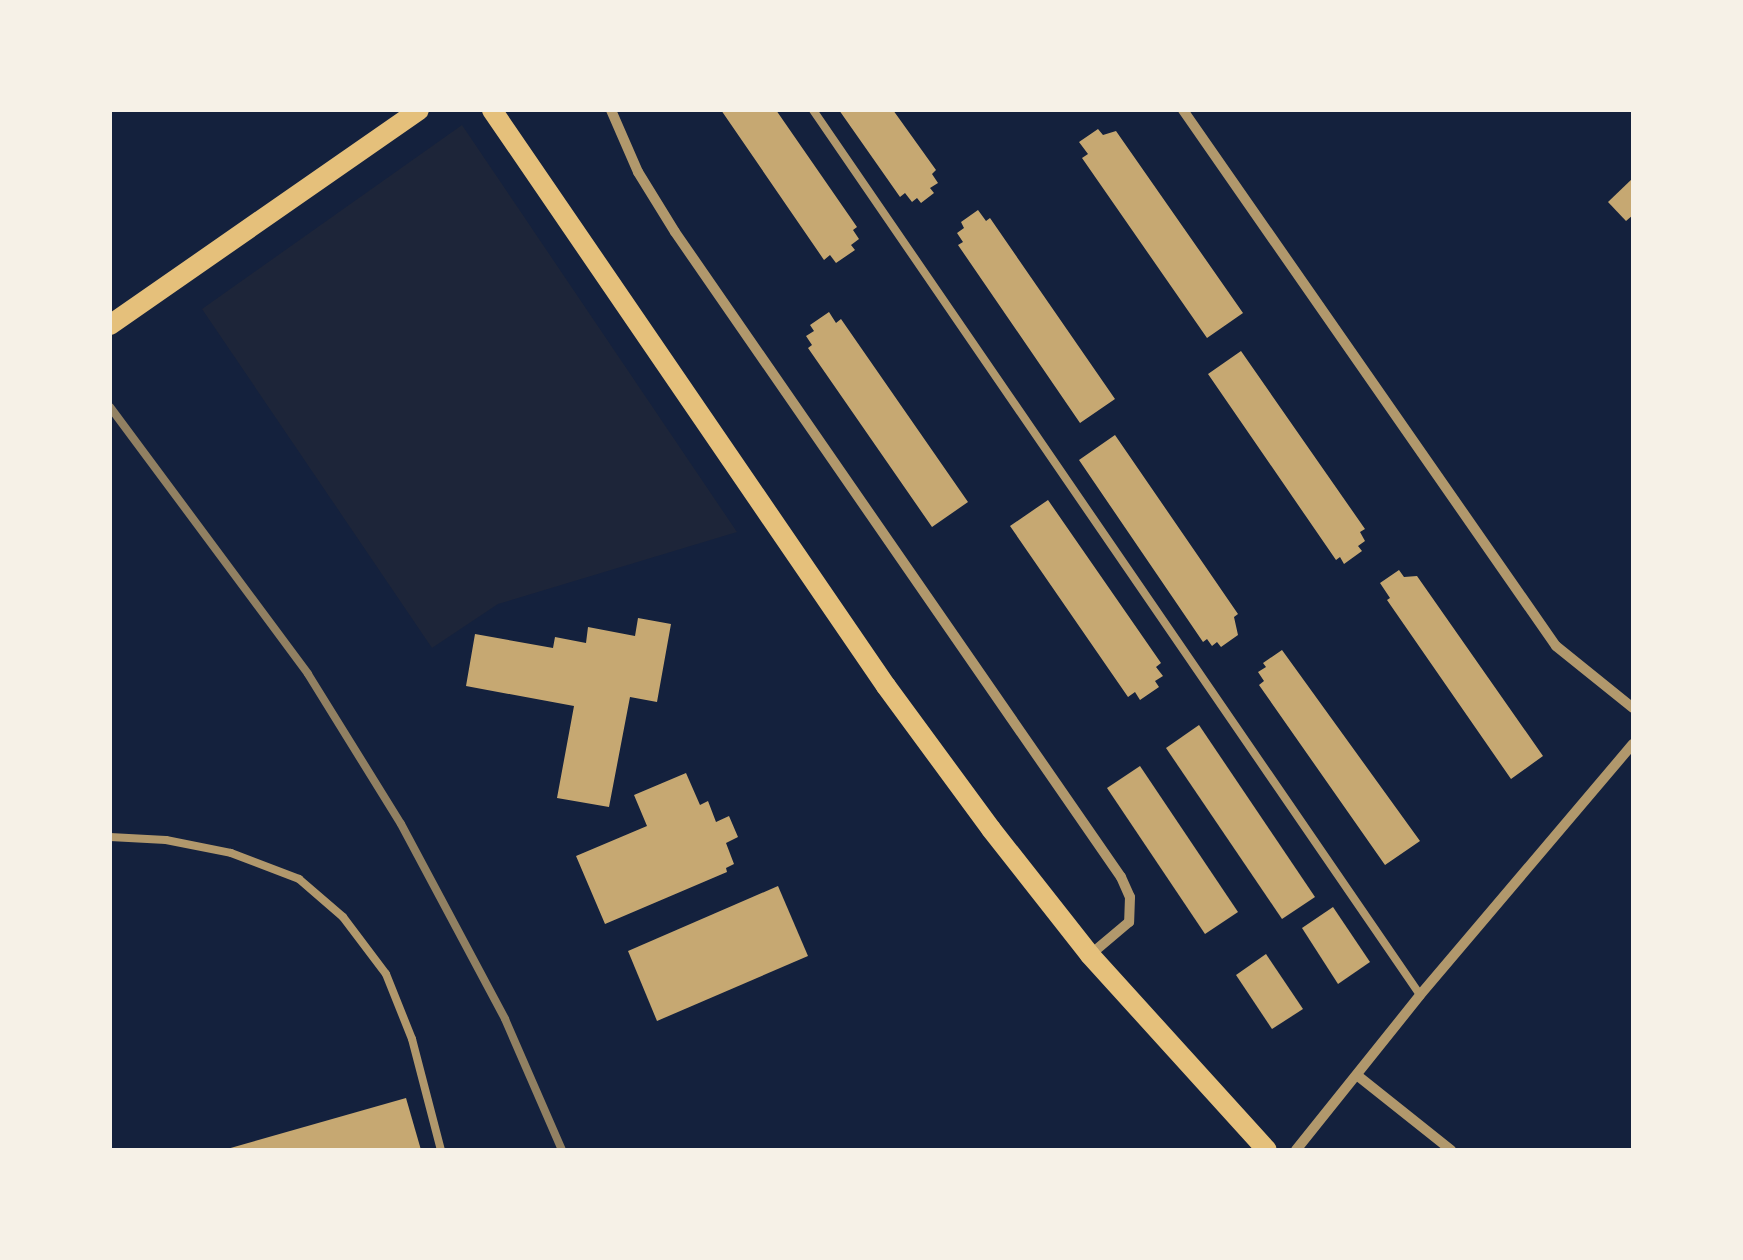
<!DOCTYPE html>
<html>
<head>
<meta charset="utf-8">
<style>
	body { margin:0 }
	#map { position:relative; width:1743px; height:1260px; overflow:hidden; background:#14213d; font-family:Lato,sans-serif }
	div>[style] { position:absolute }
	.green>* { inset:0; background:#1d2539 }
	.building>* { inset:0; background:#c6a872 }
	.service>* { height:8px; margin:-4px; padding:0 4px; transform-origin:4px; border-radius:4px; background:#b1986c }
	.minor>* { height:10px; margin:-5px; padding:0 5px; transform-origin:5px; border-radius:5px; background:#b1986c }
	.secondary>* { height:20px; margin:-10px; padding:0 10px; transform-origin:10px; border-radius:10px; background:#e5c07b }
	.rail>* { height:8px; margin:-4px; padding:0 4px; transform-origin:4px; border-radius:4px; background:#918062 }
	span { translate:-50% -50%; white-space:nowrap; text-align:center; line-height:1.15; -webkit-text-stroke:8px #f6f1e7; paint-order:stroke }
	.frame { position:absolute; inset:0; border:112px solid #f6f1e7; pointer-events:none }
</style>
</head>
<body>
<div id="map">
	<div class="green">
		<i style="clip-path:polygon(462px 125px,737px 532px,498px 604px,432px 648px,202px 309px)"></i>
	</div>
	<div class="building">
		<i style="clip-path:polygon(721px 110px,776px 110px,857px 227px,853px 230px,859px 239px,851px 245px,855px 250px,836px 263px,830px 255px,824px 260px)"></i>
		<i style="clip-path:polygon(839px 110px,893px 110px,936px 170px,932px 174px,938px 183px,930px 188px,934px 193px,921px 203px,917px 198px,912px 202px,905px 193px,900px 197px)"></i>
		<i style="clip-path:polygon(1098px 129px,1103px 135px,1116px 131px,1243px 313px,1207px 338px,1082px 158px,1088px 154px,1079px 142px)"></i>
		<i style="clip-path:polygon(1633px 178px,1633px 215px,1626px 221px,1608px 202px)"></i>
		<i style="clip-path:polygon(978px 210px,986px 221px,990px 218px,1115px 399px,1080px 423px,958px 245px,963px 242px,957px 233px,964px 228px,961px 222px)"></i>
		<i style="clip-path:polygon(829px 312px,836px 323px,841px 319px,968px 502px,932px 527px,808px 348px,812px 345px,806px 336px,814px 331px,810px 325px)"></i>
		<i style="clip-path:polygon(1241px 351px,1365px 529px,1360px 532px,1365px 541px,1358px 546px,1362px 551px,1344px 564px,1340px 557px,1336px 560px,1208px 374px)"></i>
		<i style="clip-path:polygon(1115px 435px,1238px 614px,1234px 617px,1238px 635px,1221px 647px,1217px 642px,1212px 646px,1207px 639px,1203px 642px,1079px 460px)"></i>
		<i style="clip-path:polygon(1048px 500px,1161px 663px,1156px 667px,1163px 676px,1155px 681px,1159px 687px,1140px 700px,1135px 692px,1128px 697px,1010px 526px)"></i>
		<i style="clip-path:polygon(1399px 570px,1404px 577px,1417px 576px,1543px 756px,1511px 779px,1387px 600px,1390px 598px,1380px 583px)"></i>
		<i style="clip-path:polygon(638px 618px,671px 624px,657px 702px,630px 697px,609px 807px,557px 798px,574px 706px,466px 686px,475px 634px,553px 648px,555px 637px,586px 643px,588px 627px,635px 636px)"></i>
		<i style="clip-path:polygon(1282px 650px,1420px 841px,1385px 865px,1259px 685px,1264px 681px,1258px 672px,1266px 667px,1263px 663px)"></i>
		<i style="clip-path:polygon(1199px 725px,1315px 897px,1282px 919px,1166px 748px)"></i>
		<i style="clip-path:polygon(1140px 766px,1238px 912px,1205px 934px,1107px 788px)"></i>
		<i style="clip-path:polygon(686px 773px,700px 805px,708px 801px,716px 822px,729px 816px,738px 837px,726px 843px,734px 864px,726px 868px,727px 872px,605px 924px,576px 856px,647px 826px,634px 795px)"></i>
		<i style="clip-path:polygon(778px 886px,808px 956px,657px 1021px,628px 951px)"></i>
		<i style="clip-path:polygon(1333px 907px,1370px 962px,1338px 984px,1302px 928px)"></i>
		<i style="clip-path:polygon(1266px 954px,1303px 1009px,1272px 1029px,1236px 975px)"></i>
		<i style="clip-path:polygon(406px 1098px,421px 1150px,227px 1150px,227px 1149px)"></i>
	</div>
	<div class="service">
		<i style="left:813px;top:110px;width:1073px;rotate:55.55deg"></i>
		<i style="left:110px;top:837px;width:56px;rotate:3.1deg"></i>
		<i style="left:166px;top:840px;width:66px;rotate:11.3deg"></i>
		<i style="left:231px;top:853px;width:73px;rotate:20.9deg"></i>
		<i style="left:299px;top:879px;width:58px;rotate:40.8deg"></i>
		<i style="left:343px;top:917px;width:71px;rotate:53deg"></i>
		<i style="left:386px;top:974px;width:70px;rotate:68.2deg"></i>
		<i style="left:412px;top:1039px;width:115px;rotate:75.4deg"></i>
	</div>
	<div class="minor">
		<i style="left:611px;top:110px;width:68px;rotate:66.5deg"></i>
		<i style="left:638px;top:172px;width:70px;rotate:58.3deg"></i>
		<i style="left:675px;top:232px;width:784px;rotate:55.34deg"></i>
		<i style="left:1121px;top:877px;width:22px;rotate:66deg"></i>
		<i style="left:1130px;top:897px;width:25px;rotate:92deg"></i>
		<i style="left:1129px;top:922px;width:51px;rotate:139.8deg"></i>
		<i style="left:1183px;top:110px;width:653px;rotate:55.17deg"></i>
		<i style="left:1556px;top:646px;width:99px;rotate:38.8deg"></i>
		<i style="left:1358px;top:1076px;width:119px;rotate:38.5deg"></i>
		<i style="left:1296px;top:1150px;width:198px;rotate:-51.3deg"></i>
		<i style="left:1420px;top:995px;width:329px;rotate:-49.7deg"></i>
	</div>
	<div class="secondary">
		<i style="left:492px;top:110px;width:698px;rotate:55.63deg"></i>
		<i style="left:886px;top:686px;width:177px;rotate:53.7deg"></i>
		<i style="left:991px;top:829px;width:160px;rotate:51.8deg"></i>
		<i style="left:1090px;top:955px;width:263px;rotate:47.8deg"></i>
		<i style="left:110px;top:325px;width:376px;rotate:-34.8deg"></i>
	</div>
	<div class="rail">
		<i style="left:110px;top:407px;width:332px;rotate:53.4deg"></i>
		<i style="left:308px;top:674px;width:176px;rotate:58.2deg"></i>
		<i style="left:401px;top:824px;width:221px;rotate:61.9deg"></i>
		<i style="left:505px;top:1019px;width:143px;rotate:66.5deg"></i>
	</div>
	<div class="frame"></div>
</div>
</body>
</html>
